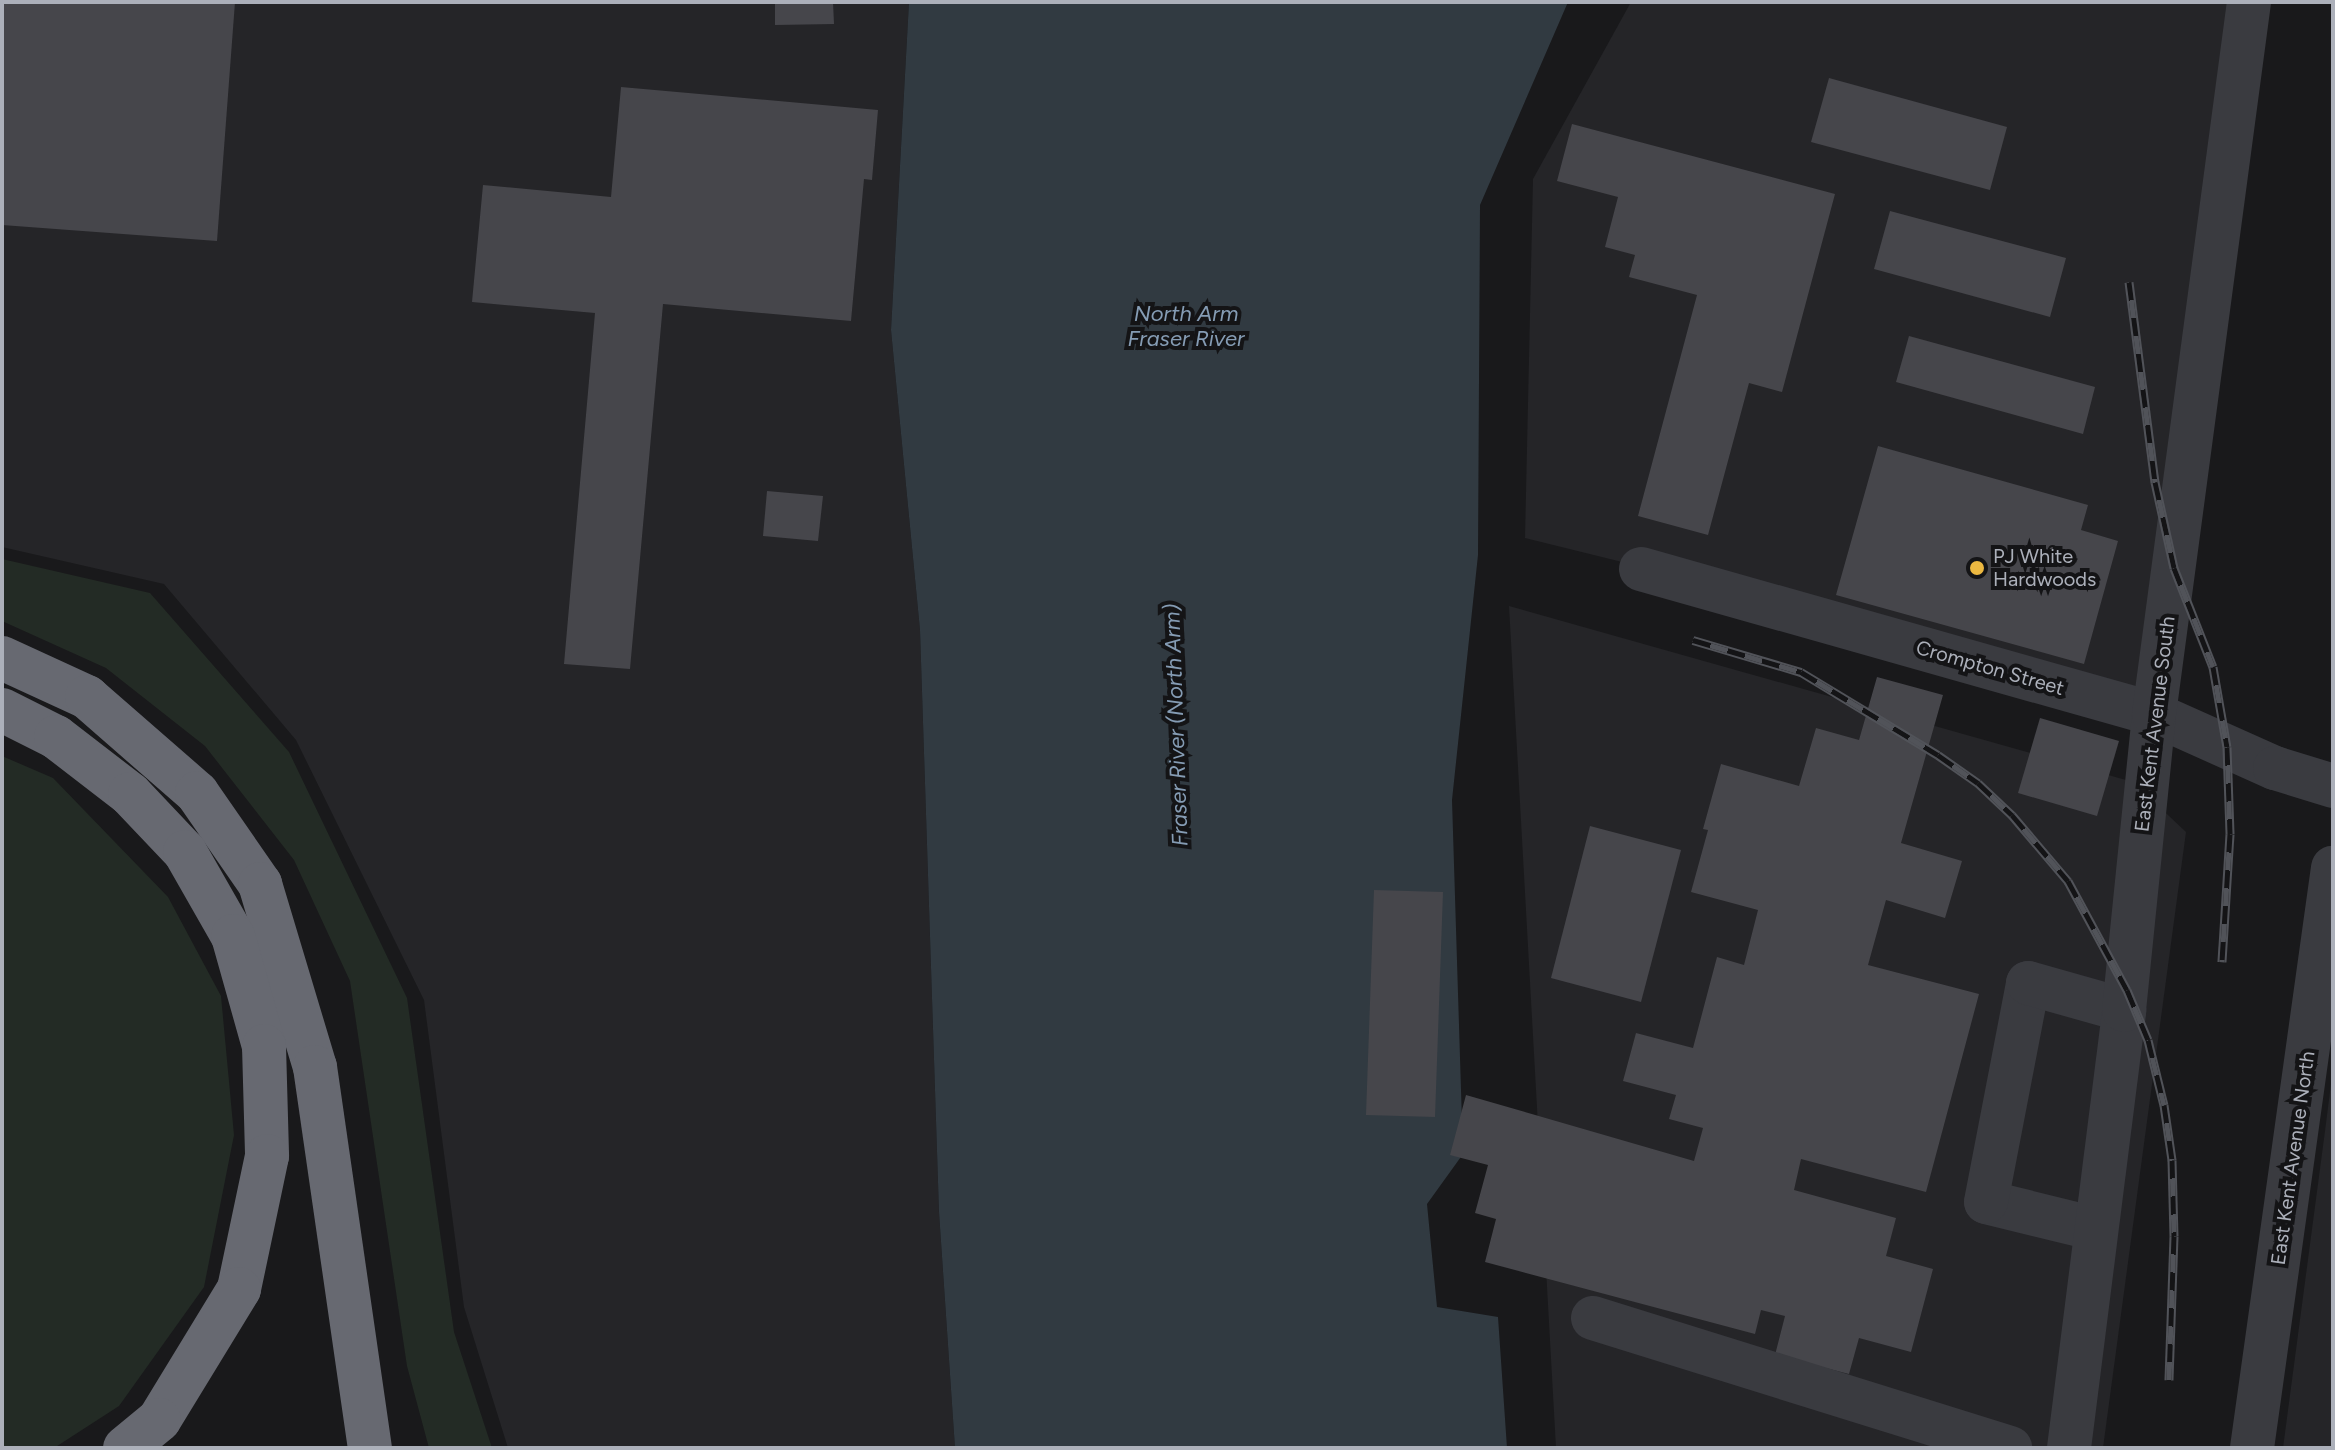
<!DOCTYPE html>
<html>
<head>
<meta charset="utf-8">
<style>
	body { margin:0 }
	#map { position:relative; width:2335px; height:1450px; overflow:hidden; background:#19191b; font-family:Figtree,sans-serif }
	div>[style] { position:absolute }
	.built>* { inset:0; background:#252528 }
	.green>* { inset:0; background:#232b25 }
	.water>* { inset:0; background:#313a41 }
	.building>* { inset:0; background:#46464b }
	.minor>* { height:44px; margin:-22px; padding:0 22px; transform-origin:22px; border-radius:22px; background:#3a3b40 }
	.highway>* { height:44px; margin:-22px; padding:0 22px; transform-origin:22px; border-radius:22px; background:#676971 }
	.rail>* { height:9px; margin-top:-4.5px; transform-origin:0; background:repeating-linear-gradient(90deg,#141416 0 18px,#515359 0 36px); box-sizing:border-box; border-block:2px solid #515359 }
	.dots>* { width:22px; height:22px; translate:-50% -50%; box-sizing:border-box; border:4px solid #141416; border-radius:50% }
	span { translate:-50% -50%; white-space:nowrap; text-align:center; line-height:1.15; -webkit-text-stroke:8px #141416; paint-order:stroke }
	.poi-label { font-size:20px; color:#acb0ba }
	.left { translate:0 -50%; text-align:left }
	.street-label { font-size:20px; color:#acb0ba }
	.water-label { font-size:22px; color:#859cb4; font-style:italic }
	.frame { position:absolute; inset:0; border:4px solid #acb0ba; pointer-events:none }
</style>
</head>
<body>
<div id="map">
	<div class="built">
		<i style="clip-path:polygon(2px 2px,909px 2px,891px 330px,920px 630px,939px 1212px,955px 1448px,508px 1448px,464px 1307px,424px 1000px,296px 740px,164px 584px,2px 547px)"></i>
		<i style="clip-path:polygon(1631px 2px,2241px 2px,2140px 690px,1525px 538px,1533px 179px)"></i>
		<i style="clip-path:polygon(1509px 606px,2133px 782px,2186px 832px,2103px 1448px,1556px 1448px)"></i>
		<i style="clip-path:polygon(2333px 1068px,2333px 1448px,2283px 1448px,2325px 1131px)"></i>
	</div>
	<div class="green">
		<i style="clip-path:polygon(2px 559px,150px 593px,289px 752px,407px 998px,454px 1332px,492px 1448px,429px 1448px,407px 1366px,350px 981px,294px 860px,205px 746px,106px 668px,2px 621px)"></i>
		<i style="clip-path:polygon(2px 756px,53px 778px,168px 897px,221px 996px,234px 1135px,204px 1287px,119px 1406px,54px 1448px,2px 1448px)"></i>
	</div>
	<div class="water">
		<i style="clip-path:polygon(909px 2px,1568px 2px,1480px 205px,1478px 555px,1452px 800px,1463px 1154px,1427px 1204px,1437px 1307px,1498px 1317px,1507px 1448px,955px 1448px,939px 1212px,920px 630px,891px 330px)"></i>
	</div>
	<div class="building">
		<i style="clip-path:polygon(2px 2px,235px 2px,217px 241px,2px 225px)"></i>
		<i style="clip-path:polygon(775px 2px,833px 2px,834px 24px,775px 25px)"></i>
		<i style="clip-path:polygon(1829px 78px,2007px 127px,1990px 190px,1811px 142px)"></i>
		<i style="clip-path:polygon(621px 87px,878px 110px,872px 180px,864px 179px,851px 321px,663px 304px,630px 669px,564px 664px,595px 313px,472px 302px,483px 185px,611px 197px)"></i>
		<i style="clip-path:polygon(1572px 124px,1835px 194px,1782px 392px,1749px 383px,1708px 535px,1638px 516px,1697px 295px,1629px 277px,1635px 255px,1605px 247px,1618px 197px,1557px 181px)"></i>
		<i style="clip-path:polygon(1890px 211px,2066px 258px,2050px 317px,1874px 269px)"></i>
		<i style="clip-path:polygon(1909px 336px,2095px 387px,2083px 434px,1896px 382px)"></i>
		<i style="clip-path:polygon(1878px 446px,2088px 505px,2081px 530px,2118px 541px,2084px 664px,1836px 595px)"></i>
		<i style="clip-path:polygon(767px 491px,823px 496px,818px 541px,763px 536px)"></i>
		<i style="clip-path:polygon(1877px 677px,1943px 695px,1901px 843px,1962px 861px,1945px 918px,1886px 900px,1868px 965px,1979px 994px,1926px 1192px,1801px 1159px,1794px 1190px,1896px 1218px,1886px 1256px,1933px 1269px,1911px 1352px,1859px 1338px,1849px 1374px,1775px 1355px,1785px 1316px,1761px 1310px,1755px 1334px,1485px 1262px,1496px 1219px,1475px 1213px,1488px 1165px,1450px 1155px,1466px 1095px,1694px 1161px,1703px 1128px,1669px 1119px,1676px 1095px,1623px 1081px,1636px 1033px,1693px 1048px,1717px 957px,1744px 965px,1758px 910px,1691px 892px,1708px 830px,1703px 829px,1721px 764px,1799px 786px,1816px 728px,1859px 740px)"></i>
		<i style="clip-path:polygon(2040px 718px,2119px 741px,2097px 816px,2018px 793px)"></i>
		<i style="clip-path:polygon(1590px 826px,1681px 850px,1641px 1002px,1551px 978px)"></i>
		<i style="clip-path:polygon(1374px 890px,1443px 892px,1435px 1117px,1366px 1115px)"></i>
	</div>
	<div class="minor">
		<i style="left:1641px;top:569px;width:533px;rotate:15.78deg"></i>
		<i style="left:2154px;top:714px;width:133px;rotate:24.1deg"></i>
		<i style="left:2275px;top:768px;width:61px;rotate:17.2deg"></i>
		<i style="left:2096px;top:1229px;width:113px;rotate:-166.2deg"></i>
		<i style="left:1986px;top:1202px;width:223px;rotate:-79.1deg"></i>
		<i style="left:2028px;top:983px;width:100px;rotate:15.7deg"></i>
		<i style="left:1593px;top:1318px;width:437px;rotate:17.3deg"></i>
		<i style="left:2069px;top:1448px;width:441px;rotate:-82.8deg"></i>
		<i style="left:2124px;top:1010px;width:298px;rotate:-84.2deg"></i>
		<i style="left:2154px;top:714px;width:718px;rotate:-82.4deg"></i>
		<i style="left:2252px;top:1448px;width:586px;rotate:-82.05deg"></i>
	</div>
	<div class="highway">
		<i style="left:2px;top:658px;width:94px;rotate:24.6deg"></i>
		<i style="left:87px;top:697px;width:146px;rotate:41.1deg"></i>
		<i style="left:197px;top:793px;width:111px;rotate:55.3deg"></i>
		<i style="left:260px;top:884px;width:191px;rotate:73.3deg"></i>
		<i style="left:315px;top:1067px;width:385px;rotate:81.8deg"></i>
		<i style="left:2px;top:710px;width:60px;rotate:26.6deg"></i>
		<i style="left:56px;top:737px;width:93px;rotate:37.6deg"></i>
		<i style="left:130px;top:794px;width:80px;rotate:46.5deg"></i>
		<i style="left:185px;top:852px;width:97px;rotate:60.3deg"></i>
		<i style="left:233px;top:936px;width:114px;rotate:74.3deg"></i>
		<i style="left:264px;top:1046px;width:110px;rotate:88.4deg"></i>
		<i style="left:267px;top:1156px;width:136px;rotate:101.9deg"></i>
		<i style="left:239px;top:1289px;width:153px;rotate:121.4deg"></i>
		<i style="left:159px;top:1420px;width:44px;rotate:140.5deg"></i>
	</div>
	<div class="rail">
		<i style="left:2129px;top:282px;width:202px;rotate:82.6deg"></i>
		<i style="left:2155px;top:482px;width:88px;rotate:77.5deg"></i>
		<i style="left:2174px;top:568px;width:106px;rotate:68.5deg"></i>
		<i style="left:2213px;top:667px;width:81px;rotate:80.1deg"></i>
		<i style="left:2227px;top:747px;width:87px;rotate:88deg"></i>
		<i style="left:2230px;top:834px;width:128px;rotate:93.6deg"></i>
		<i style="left:1693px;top:640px;width:113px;rotate:16.5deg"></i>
		<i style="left:1801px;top:672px;width:160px;rotate:31.2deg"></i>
		<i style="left:1938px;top:755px;width:49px;rotate:35deg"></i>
		<i style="left:1978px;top:783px;width:47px;rotate:43.3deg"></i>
		<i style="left:2012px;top:815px;width:87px;rotate:49.7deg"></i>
		<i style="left:2068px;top:881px;width:124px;rotate:61.6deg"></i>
		<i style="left:2127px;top:990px;width:54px;rotate:67.2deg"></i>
		<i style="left:2148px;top:1040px;width:67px;rotate:76.2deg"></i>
		<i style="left:2164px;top:1105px;width:56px;rotate:81.7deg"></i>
		<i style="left:2172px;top:1160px;width:76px;rotate:88.5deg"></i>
		<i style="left:2174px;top:1236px;width:144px;rotate:92deg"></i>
	</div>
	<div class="dots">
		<i style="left:1977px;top:568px;background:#ecb841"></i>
	</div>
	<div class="poi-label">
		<span class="left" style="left:1993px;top:568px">PJ White<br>Hardwoods</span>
	</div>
	<div class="street-label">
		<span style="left:1990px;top:668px;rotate:16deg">Crompton Street</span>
		<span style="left:2155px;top:724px;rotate:-83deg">East Kent Avenue South</span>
		<span style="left:2293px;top:1158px;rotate:-82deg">East Kent Avenue North</span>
	</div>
	<div class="water-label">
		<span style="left:1186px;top:326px">North Arm<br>Fraser River</span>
		<span style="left:1176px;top:725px;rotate:-92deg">Fraser River (North Arm)</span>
	</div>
	<div class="frame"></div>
</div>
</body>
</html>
